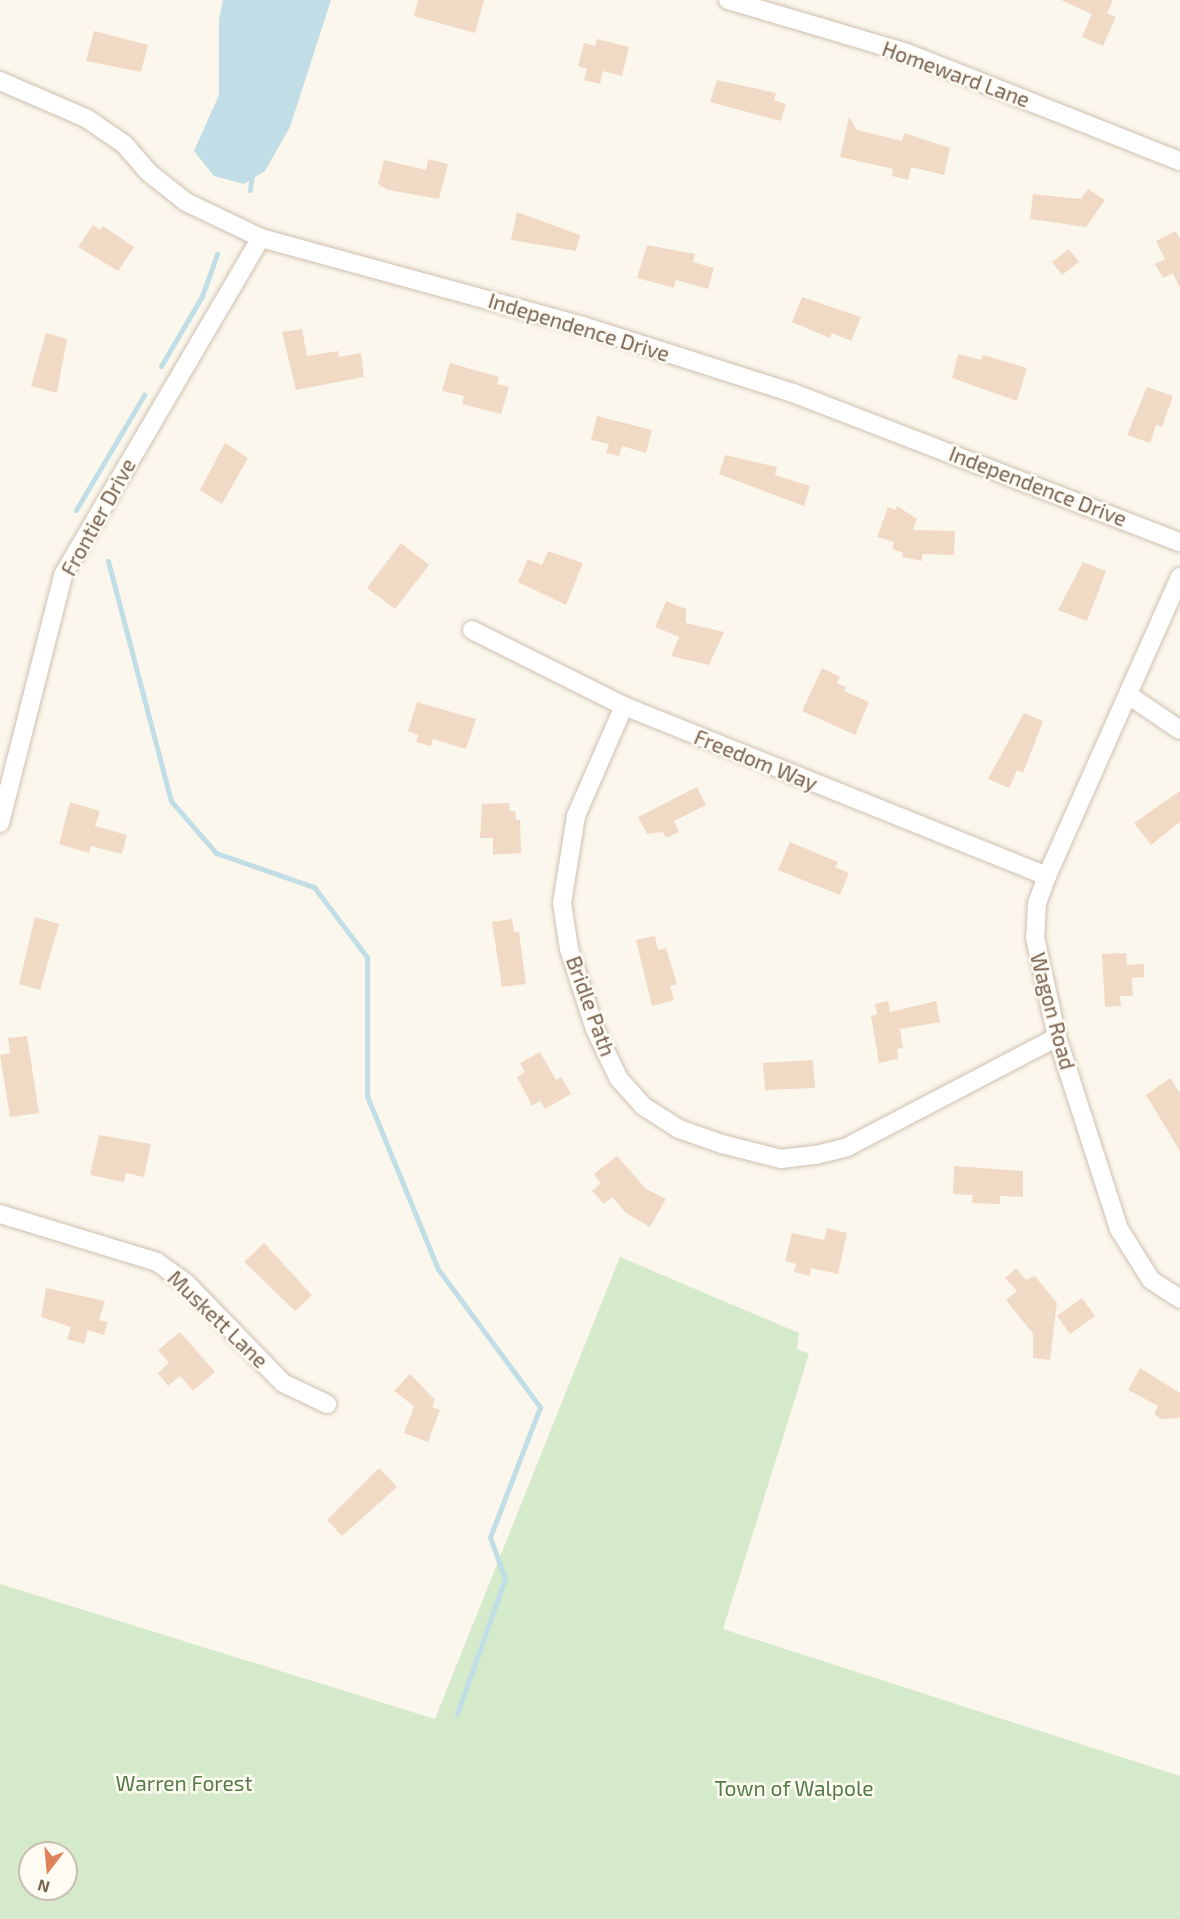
<!DOCTYPE html>
<html>
<head>
<meta charset="utf-8">
<style>
	body { margin:0 }
	#map { position:relative; width:1180px; height:1919px; overflow:hidden; background:#fcf7ec; font-family:"Exo 2",sans-serif }
	div>[style] { position:absolute }
	.green>* { inset:0; background:#d4eaca }
	.water>* { inset:0; background:#c1dde5 }
	.stream>* { height:5px; margin:-2.5px; padding:0 2.5px; transform-origin:2.5px; border-radius:2.5px; background:#c1dde5 }
	.building>* { inset:0; background:#f0dac5 }
	.roads { filter:drop-shadow(0 0 2px #cec0b1) drop-shadow(0 0 2px #cec0b1) }
	.street>* { height:18px; margin:-9px; padding:0 9px; transform-origin:9px; border-radius:9px; background:#fff }
	span { translate:-50% -50%; white-space:nowrap; text-align:center; line-height:1.15; -webkit-text-stroke:5px #fefbf3; paint-order:stroke }
	.street-label { font-size:21px; color:#77614f }
	.park-label { font-size:21px; color:#537c47 }
	.north { position:absolute; left:18px; top:1841px; width:60px; height:60px; box-sizing:border-box; background:#fefbf3; border:2px solid #c8bdb1; border-radius:50%; rotate:196deg; font-size:16px; font-weight:700; line-height:24px; text-align:center; color:#77614f }
	.north::after { content:''; display:block; margin:auto; width:21px; height:27px; background:#de8259; clip-path:polygon(50% 0,100% 100%,50% 72%,0 100%) }
</style>
</head>
<body>
<div id="map">
	<div class="green">
		<i style="clip-path:polygon(evenodd,620px 1257px,799px 1333px,797px 1349px,809px 1354px,723px 1629px,1180px 1776px,1180px 1919px,0 1919px,0 1584px,435px 1719px,620px 1257px,30px 1853px,66px 1853px,66px 1889px,30px 1889px,30px 1853px)"></i>
	</div>
	<div class="water">
		<i style="clip-path:polygon(223px 0,331px 0,290px 127px,265px 171px,244px 184px,214px 176px,194px 151px,219px 95px,219px 19px)"></i>
	</div>
	<div class="stream">
		<i style="left:250px;top:190px;width:16px;rotate:-83deg"></i>
		<i style="left:161px;top:366px;width:81px;rotate:-59.6deg"></i>
		<i style="left:202px;top:296px;width:45px;rotate:-70.3deg"></i>
		<i style="left:76px;top:510px;width:134px;rotate:-59.4deg"></i>
		<i style="left:108px;top:561px;width:248px;rotate:75.3deg"></i>
		<i style="left:171px;top:801px;width:69px;rotate:49.1deg"></i>
		<i style="left:216px;top:853px;width:104px;rotate:19.1deg"></i>
		<i style="left:314px;top:887px;width:88px;rotate:52.9deg"></i>
		<i style="left:367px;top:957px;width:139px;rotate:90deg"></i>
		<i style="left:367px;top:1096px;width:187px;rotate:67.7deg"></i>
		<i style="left:438px;top:1269px;width:172px;rotate:53.5deg"></i>
		<i style="left:540px;top:1407px;width:139px;rotate:111deg"></i>
		<i style="left:490px;top:1537px;width:45px;rotate:70.3deg"></i>
		<i style="left:505px;top:1579px;width:143px;rotate:109.6deg"></i>
	</div>
	<div class="building">
		<i style="clip-path:polygon(418px 0,484px 0,475px 33px,414px 16px)"></i>
		<i style="clip-path:polygon(1061px 0,1113px 0,1107px 13px,1116px 17px,1103px 46px,1082px 37px,1092px 14px)"></i>
		<i style="clip-path:polygon(94px 31px,148px 45px,141px 72px,86px 61px)"></i>
		<i style="clip-path:polygon(597px 39px,629px 47px,622px 76px,603px 71px,600px 84px,584px 80px,587px 69px,578px 66px,584px 43px,595px 46px)"></i>
		<i style="clip-path:polygon(717px 80px,776px 93px,774px 100px,786px 104px,781px 121px,710px 102px)"></i>
		<i style="clip-path:polygon(849px 117px,857px 130px,902px 141px,904px 133px,950px 148px,944px 175px,911px 167px,908px 180px,892px 176px,893px 169px,840px 157px)"></i>
		<i style="clip-path:polygon(428px 159px,448px 164px,439px 199px,388px 190px,378px 184px,384px 160px,426px 170px)"></i>
		<i style="clip-path:polygon(1088px 189px,1105px 200px,1086px 227px,1030px 219px,1033px 194px,1081px 199px)"></i>
		<i style="clip-path:polygon(517px 212px,580px 235px,576px 251px,511px 240px)"></i>
		<i style="clip-path:polygon(93px 225px,100px 230px,103px 226px,134px 247px,118px 271px,78px 247px)"></i>
		<i style="clip-path:polygon(1176px 231px,1180px 239px,1180px 288px,1173px 273px,1163px 278px,1155px 264px,1165px 259px,1156px 241px)"></i>
		<i style="clip-path:polygon(647px 245px,695px 254px,693px 262px,714px 268px,708px 289px,676px 280px,674px 288px,637px 278px)"></i>
		<i style="clip-path:polygon(1069px 249px,1079px 262px,1062px 275px,1052px 262px)"></i>
		<i style="clip-path:polygon(802px 297px,861px 317px,851px 341px,832px 333px,830px 338px,792px 322px)"></i>
		<i style="clip-path:polygon(302px 329px,307px 356px,338px 351px,339px 357px,361px 353px,364px 377px,296px 390px,282px 332px)"></i>
		<i style="clip-path:polygon(46px 333px,67px 339px,57px 393px,31px 386px)"></i>
		<i style="clip-path:polygon(958px 354px,981px 360px,983px 355px,1027px 368px,1017px 401px,952px 378px)"></i>
		<i style="clip-path:polygon(450px 363px,499px 377px,497px 384px,509px 387px,501px 414px,462px 404px,464px 396px,442px 391px)"></i>
		<i style="clip-path:polygon(1147px 387px,1173px 396px,1162px 427px,1156px 425px,1150px 443px,1127px 435px)"></i>
		<i style="clip-path:polygon(597px 416px,652px 430px,646px 453px,622px 446px,619px 456px,606px 453px,609px 444px,591px 440px)"></i>
		<i style="clip-path:polygon(225px 443px,248px 458px,222px 504px,200px 490px)"></i>
		<i style="clip-path:polygon(725px 455px,777px 467px,775px 475px,810px 486px,804px 506px,719px 474px)"></i>
		<i style="clip-path:polygon(897px 506px,917px 519px,913px 530px,955px 531px,954px 555px,922px 554px,922px 561px,902px 557px,903px 553px,892px 549px,894px 542px,877px 537px,888px 507px,896px 510px)"></i>
		<i style="clip-path:polygon(401px 543px,429px 565px,395px 609px,367px 588px)"></i>
		<i style="clip-path:polygon(548px 551px,583px 563px,566px 605px,518px 582px,528px 559px,542px 565px)"></i>
		<i style="clip-path:polygon(1083px 562px,1106px 571px,1087px 621px,1058px 610px)"></i>
		<i style="clip-path:polygon(666px 601px,686px 609px,686px 623px,724px 632px,709px 665px,671px 656px,679px 637px,655px 627px)"></i>
		<i style="clip-path:polygon(822px 668px,840px 677px,837px 683px,846px 687px,844px 691px,869px 702px,855px 735px,802px 711px)"></i>
		<i style="clip-path:polygon(417px 702px,476px 719px,466px 749px,433px 739px,431px 746px,416px 742px,418px 735px,408px 731px)"></i>
		<i style="clip-path:polygon(1024px 713px,1043px 721px,1023px 773px,1017px 770px,1009px 788px,988px 779px)"></i>
		<i style="clip-path:polygon(697px 787px,706px 805px,674px 821px,679px 832px,666px 838px,663px 832px,647px 834px,638px 817px)"></i>
		<i style="clip-path:polygon(1180px 791px,1180px 822px,1151px 845px,1134px 823px)"></i>
		<i style="clip-path:polygon(70px 802px,100px 811px,95px 826px,127px 835px,122px 854px,91px 846px,89px 853px,59px 844px)"></i>
		<i style="clip-path:polygon(509px 803px,510px 811px,515px 811px,516px 820px,520px 820px,521px 853px,493px 855px,493px 838px,480px 838px,482px 804px)"></i>
		<i style="clip-path:polygon(790px 842px,838px 862px,835px 867px,849px 873px,840px 895px,778px 870px)"></i>
		<i style="clip-path:polygon(35px 917px,59px 924px,40px 990px,19px 984px)"></i>
		<i style="clip-path:polygon(512px 919px,514px 932px,519px 932px,526px 984px,502px 987px,492px 922px)"></i>
		<i style="clip-path:polygon(655px 936px,658px 950px,666px 948px,677px 984px,670px 986px,674px 1000px,652px 1006px,636px 940px)"></i>
		<i style="clip-path:polygon(1126px 953px,1127px 965px,1144px 964px,1144px 977px,1132px 978px,1133px 996px,1120px 996px,1121px 1006px,1105px 1007px,1102px 954px)"></i>
		<i style="clip-path:polygon(888px 1001px,890px 1012px,936px 1001px,940px 1022px,900px 1029px,903px 1048px,897px 1049px,898px 1059px,879px 1063px,871px 1016px,877px 1014px,875px 1004px)"></i>
		<i style="clip-path:polygon(27px 1036px,39px 1113px,10px 1117px,0 1055px,10px 1053px,8px 1038px)"></i>
		<i style="clip-path:polygon(540px 1052px,556px 1080px,561px 1077px,571px 1094px,545px 1109px,540px 1101px,532px 1106px,517px 1077px,525px 1072px,520px 1063px)"></i>
		<i style="clip-path:polygon(813px 1060px,815px 1088px,765px 1090px,763px 1063px)"></i>
		<i style="clip-path:polygon(1170px 1078px,1180px 1093px,1180px 1151px,1146px 1095px)"></i>
		<i style="clip-path:polygon(99px 1135px,151px 1144px,144px 1177px,126px 1173px,124px 1182px,90px 1175px)"></i>
		<i style="clip-path:polygon(617px 1156px,646px 1189px,666px 1199px,650px 1227px,626px 1213px,612px 1197px,604px 1204px,592px 1191px,601px 1183px,594px 1174px)"></i>
		<i style="clip-path:polygon(954px 1166px,1023px 1171px,1023px 1197px,1000px 1196px,1000px 1204px,972px 1203px,973px 1195px,953px 1194px)"></i>
		<i style="clip-path:polygon(827px 1228px,847px 1233px,838px 1274px,811px 1268px,810px 1276px,794px 1272px,796px 1264px,785px 1261px,792px 1233px,824px 1240px)"></i>
		<i style="clip-path:polygon(264px 1243px,312px 1295px,295px 1311px,244px 1262px)"></i>
		<i style="clip-path:polygon(1016px 1268px,1026px 1280px,1035px 1276px,1057px 1303px,1050px 1360px,1033px 1358px,1033px 1334px,1006px 1300px,1017px 1291px,1005px 1278px)"></i>
		<i style="clip-path:polygon(46px 1288px,105px 1301px,99px 1320px,108px 1322px,104px 1335px,88px 1330px,84px 1344px,67px 1339px,71px 1327px,41px 1317px)"></i>
		<i style="clip-path:polygon(1082px 1298px,1095px 1316px,1070px 1334px,1057px 1316px)"></i>
		<i style="clip-path:polygon(180px 1332px,215px 1372px,193px 1391px,180px 1376px,168px 1386px,158px 1373px,169px 1363px,158px 1350px)"></i>
		<i style="clip-path:polygon(1140px 1368px,1180px 1393px,1180px 1418px,1161px 1419px,1154px 1414px,1158px 1406px,1128px 1390px)"></i>
		<i style="clip-path:polygon(410px 1374px,435px 1400px,432px 1407px,440px 1410px,428px 1442px,404px 1433px,414px 1406px,394px 1391px)"></i>
		<i style="clip-path:polygon(379px 1468px,397px 1487px,342px 1536px,327px 1520px)"></i>
	</div>
	<div class="roads">
		<div class="street">
			<i style="left:728px;top:0;width:187px;rotate:16.5deg"></i>
			<i style="left:907px;top:53px;width:294px;rotate:21.6deg"></i>
			<i style="left:0;top:81px;width:94px;rotate:23.3deg"></i>
			<i style="left:86px;top:118px;width:46px;rotate:34.4deg"></i>
			<i style="left:124px;top:144px;width:37px;rotate:49deg"></i>
			<i style="left:148px;top:172px;width:48px;rotate:38.3deg"></i>
			<i style="left:186px;top:202px;width:83px;rotate:25.6deg"></i>
			<i style="left:261px;top:238px;width:334px;rotate:15.3deg"></i>
			<i style="left:583px;top:326px;width:220px;rotate:17.7deg"></i>
			<i style="left:793px;top:393px;width:415px;rotate:21.1deg"></i>
			<i style="left:1180px;top:577px;width:327px;rotate:114deg"></i>
			<i style="left:1047px;top:876px;width:29px;rotate:110deg"></i>
			<i style="left:1037px;top:903px;width:34px;rotate:93deg"></i>
			<i style="left:1035px;top:937px;width:102px;rotate:77.6deg"></i>
			<i style="left:1057px;top:1037px;width:202px;rotate:72.1deg"></i>
			<i style="left:1119px;top:1229px;width:60px;rotate:57.9deg"></i>
			<i style="left:1151px;top:1280px;width:35px;rotate:33deg"></i>
			<i style="left:472px;top:630px;width:170px;rotate:26.6deg"></i>
			<i style="left:624px;top:706px;width:456px;rotate:21.9deg"></i>
			<i style="left:1130px;top:696px;width:60px;rotate:34.2deg"></i>
			<i style="left:624px;top:706px;width:120px;rotate:113.6deg"></i>
			<i style="left:576px;top:816px;width:88px;rotate:99.1deg"></i>
			<i style="left:562px;top:903px;width:47px;rotate:81.3deg"></i>
			<i style="left:569px;top:949px;width:84px;rotate:72deg"></i>
			<i style="left:595px;top:1029px;width:55px;rotate:64.4deg"></i>
			<i style="left:619px;top:1079px;width:36px;rotate:48deg"></i>
			<i style="left:643px;top:1106px;width:43px;rotate:32.6deg"></i>
			<i style="left:679px;top:1129px;width:46px;rotate:19.2deg"></i>
			<i style="left:722px;top:1144px;width:61px;rotate:14.3deg"></i>
			<i style="left:781px;top:1159px;width:35px;rotate:-7deg"></i>
			<i style="left:816px;top:1155px;width:32px;rotate:-14deg"></i>
			<i style="left:847px;top:1147px;width:237px;rotate:-27.6deg"></i>
			<i style="left:0;top:823px;width:256px;rotate:-75.7deg"></i>
			<i style="left:63px;top:575px;width:391px;rotate:-59.6deg"></i>
			<i style="left:0;top:1214px;width:164px;rotate:17deg"></i>
			<i style="left:157px;top:1262px;width:37px;rotate:36deg"></i>
			<i style="left:187px;top:1284px;width:138px;rotate:45.9deg"></i>
			<i style="left:283px;top:1383px;width:49px;rotate:25.5deg"></i>
		</div>
	</div>
	<div class="street-label">
		<span style="left:956px;top:74px;rotate:20deg">Homeward Lane</span>
		<span style="left:579px;top:327px;rotate:17deg">Independence Drive</span>
		<span style="left:1038px;top:486px;rotate:21deg">Independence Drive</span>
		<span style="left:98px;top:517px;rotate:-61deg">Frontier Drive</span>
		<span style="left:756px;top:760px;rotate:22deg">Freedom Way</span>
		<span style="left:591px;top:1006px;rotate:70deg">Bridle Path</span>
		<span style="left:1053px;top:1011px;rotate:75deg">Wagon Road</span>
		<span style="left:218px;top:1319px;rotate:44deg">Muskett Lane</span>
	</div>
	<div class="park-label">
		<span style="left:184px;top:1783px">Warren Forest</span>
		<span style="left:794px;top:1788px">Town of Walpole</span>
	</div>
	<div class="north">N</div>
</div>
</body>
</html>
